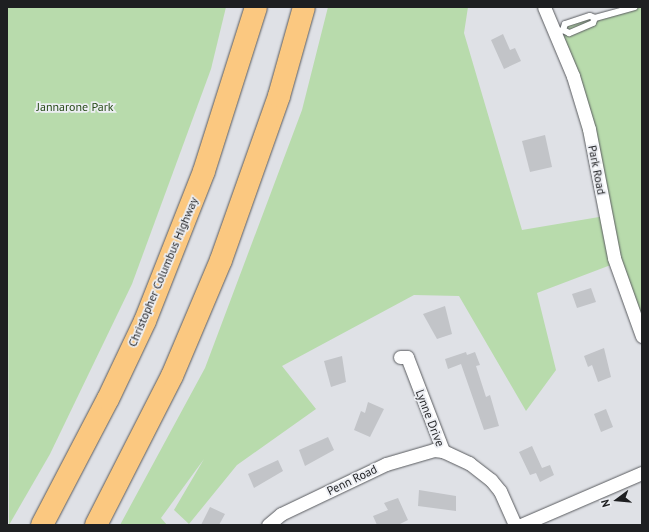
<!DOCTYPE html>
<html>
<head>
<meta charset="utf-8">
<style>
	body { margin:0 }
	#map { position:relative; width:649px; height:532px; overflow:hidden; background:#dfe1e6; font-family:"PT Sans",sans-serif }
	div>[style] { position:absolute }
	.green>* { inset:0; background:#b8dbac }
	.building>* { inset:0; background:#c2c4c8 }
	.roads { filter:drop-shadow(0 0 1px #595b5f) drop-shadow(0 0 1px #595b5f) }
	.lane>* { height:6px; margin:-3px; padding:0 3px; transform-origin:3px; border-radius:3px; background:#fff }
	.street>* { height:13px; margin:-6.5px; padding:0 6.5px; transform-origin:6.5px; border-radius:6.5px; background:#fff }
	.highway>* { height:22px; margin:-11px; padding:0 11px; transform-origin:11px; border-radius:11px; background:#fbc880 }
	span { translate:-50% -50%; white-space:nowrap; text-align:center; line-height:1.15; -webkit-text-stroke:3.5px #eceef3; paint-order:stroke }
	.park-label { font-size:12px; color:#274b18 }
	.street-label { font-size:12px; color:#1e1f21 }
	.frame { position:absolute; inset:0; border:8px solid #1e1f21; pointer-events:none }
	.north { position:absolute; left:597px; top:480px; width:40px; height:40px; -webkit-text-stroke:3px #eceef3; paint-order:stroke; rotate:254deg; font-size:11px; font-weight:700; line-height:16px; text-align:center; color:#1e1f21 }
	.north::after { content:''; display:block; margin:auto; width:14px; height:18px; background:#1e1f21; clip-path:polygon(50% 0,100% 100%,50% 72%,0 100%) }
</style>
</head>
<body>
<div id="map">
	<div class="green">
		<i style="clip-path:polygon(7px 7px,226px 7px,211px 69px,132px 284px,50px 454px,9px 525px)"></i>
		<i style="clip-path:polygon(328px 7px,468px 7px,464px 33px,522px 230px,605px 216px,556px 29px,627px 7px,642px 7px,642px 320px,616px 263px,537px 293px,556px 370px,526px 411px,459px 296px,414px 295px,282px 366px,316px 409px,237px 465px,189px 524px,174px 510px,204px 459px,161px 518px,167px 525px,120px 525px,205px 368px,302px 110px)"></i>
	</div>
	<div class="building">
		<i style="clip-path:polygon(503px 34px,510px 50px,515px 48px,521px 61px,504px 69px,491px 40px)"></i>
		<i style="clip-path:polygon(545px 135px,552px 167px,530px 172px,522px 141px)"></i>
		<i style="clip-path:polygon(591px 288px,596px 302px,577px 308px,572px 294px)"></i>
		<i style="clip-path:polygon(445px 306px,452px 334px,437px 339px,423px 314px)"></i>
		<i style="clip-path:polygon(604px 348px,611px 377px,598px 382px,592px 365px,588px 367px,584px 356px)"></i>
		<i style="clip-path:polygon(466px 352px,467px 355px,475px 352px,480px 365px,476px 366px,486px 397px,490px 395px,499px 426px,484px 430px,461px 364px,448px 369px,445px 359px)"></i>
		<i style="clip-path:polygon(342px 356px,346px 382px,331px 387px,324px 361px)"></i>
		<i style="clip-path:polygon(368px 402px,384px 409px,370px 437px,354px 430px,361px 411px,365px 413px)"></i>
		<i style="clip-path:polygon(606px 409px,613px 427px,601px 432px,594px 414px)"></i>
		<i style="clip-path:polygon(328px 437px,334px 450px,305px 466px,299px 450px)"></i>
		<i style="clip-path:polygon(532px 446px,542px 468px,550px 465px,554px 475px,540px 482px,536px 473px,530px 475px,519px 452px)"></i>
		<i style="clip-path:polygon(278px 460px,283px 471px,254px 488px,248px 474px)"></i>
		<i style="clip-path:polygon(419px 490px,456px 496px,456px 511px,418px 506px)"></i>
		<i style="clip-path:polygon(398px 498px,408px 520px,398px 525px,377px 525px,373px 516px,388px 510px,384px 503px)"></i>
		<i style="clip-path:polygon(210px 507px,225px 514px,219px 525px,201px 525px)"></i>
	</div>
	<div class="roads">
		<div class="lane">
			<i style="left:595px;top:18px;width:41px;rotate:-15.4deg"></i>
			<i style="left:557px;top:33px;width:7px;rotate:-27deg"></i>
			<i style="left:563px;top:30px;width:6px;rotate:-72deg"></i>
			<i style="left:565px;top:24px;width:26px;rotate:-18deg"></i>
			<i style="left:590px;top:16px;width:5px;rotate:22deg"></i>
			<i style="left:595px;top:18px;width:5px;rotate:112deg"></i>
			<i style="left:593px;top:23px;width:26px;rotate:157deg"></i>
			<i style="left:569px;top:33px;width:7px;rotate:-153deg"></i>
		</div>
		<div class="street">
			<i style="left:544px;top:7px;width:75px;rotate:67.2deg"></i>
			<i style="left:573px;top:76px;width:55px;rotate:73.2deg"></i>
			<i style="left:589px;top:129px;width:131px;rotate:79deg"></i>
			<i style="left:614px;top:258px;width:83px;rotate:70.3deg"></i>
			<i style="left:400px;top:357px;width:7px"></i>
			<i style="left:407px;top:357px;width:101px;rotate:69deg"></i>
			<i style="left:443px;top:451px;width:29px;rotate:25deg"></i>
			<i style="left:469px;top:463px;width:28px;rotate:38deg"></i>
			<i style="left:491px;top:480px;width:14px;rotate:51deg"></i>
			<i style="left:500px;top:491px;width:37px;rotate:66deg"></i>
			<i style="left:268px;top:525px;width:17px;rotate:-40deg"></i>
			<i style="left:281px;top:514px;width:116px;rotate:-25.5deg"></i>
			<i style="left:386px;top:464px;width:50px;rotate:-16.3deg"></i>
			<i style="left:434px;top:450px;width:9px;rotate:6deg"></i>
			<i style="left:521px;top:525px;width:132px;rotate:-23.3deg"></i>
		</div>
		<div class="highway">
			<i style="left:42px;top:525px;width:142px;rotate:-62.4deg"></i>
			<i style="left:108px;top:399px;width:86px;rotate:-64.6deg"></i>
			<i style="left:145px;top:321px;width:161px;rotate:-68.5deg"></i>
			<i style="left:204px;top:171px;width:172px;rotate:-72.4deg"></i>
			<i style="left:96px;top:525px;width:167px;rotate:-63deg"></i>
			<i style="left:172px;top:376px;width:126px;rotate:-67.1deg"></i>
			<i style="left:221px;top:260px;width:174px;rotate:-70.5deg"></i>
			<i style="left:279px;top:96px;width:92px;rotate:-74.3deg"></i>
		</div>
	</div>
	<div class="park-label">
		<span style="left:75px;top:107px">Jannarone Park</span>
	</div>
	<div class="street-label">
		<span style="left:597px;top:170px;rotate:79deg">Park Road</span>
		<span style="left:163px;top:272px;rotate:-67deg">Christopher Columbus Highway</span>
		<span style="left:430px;top:418px;rotate:69deg">Lynne Drive</span>
		<span style="left:352px;top:480px;rotate:-26deg">Penn Road</span>
	</div>
	<div class="frame"></div>
	<div class="north">N</div>
</div>
</body>
</html>
